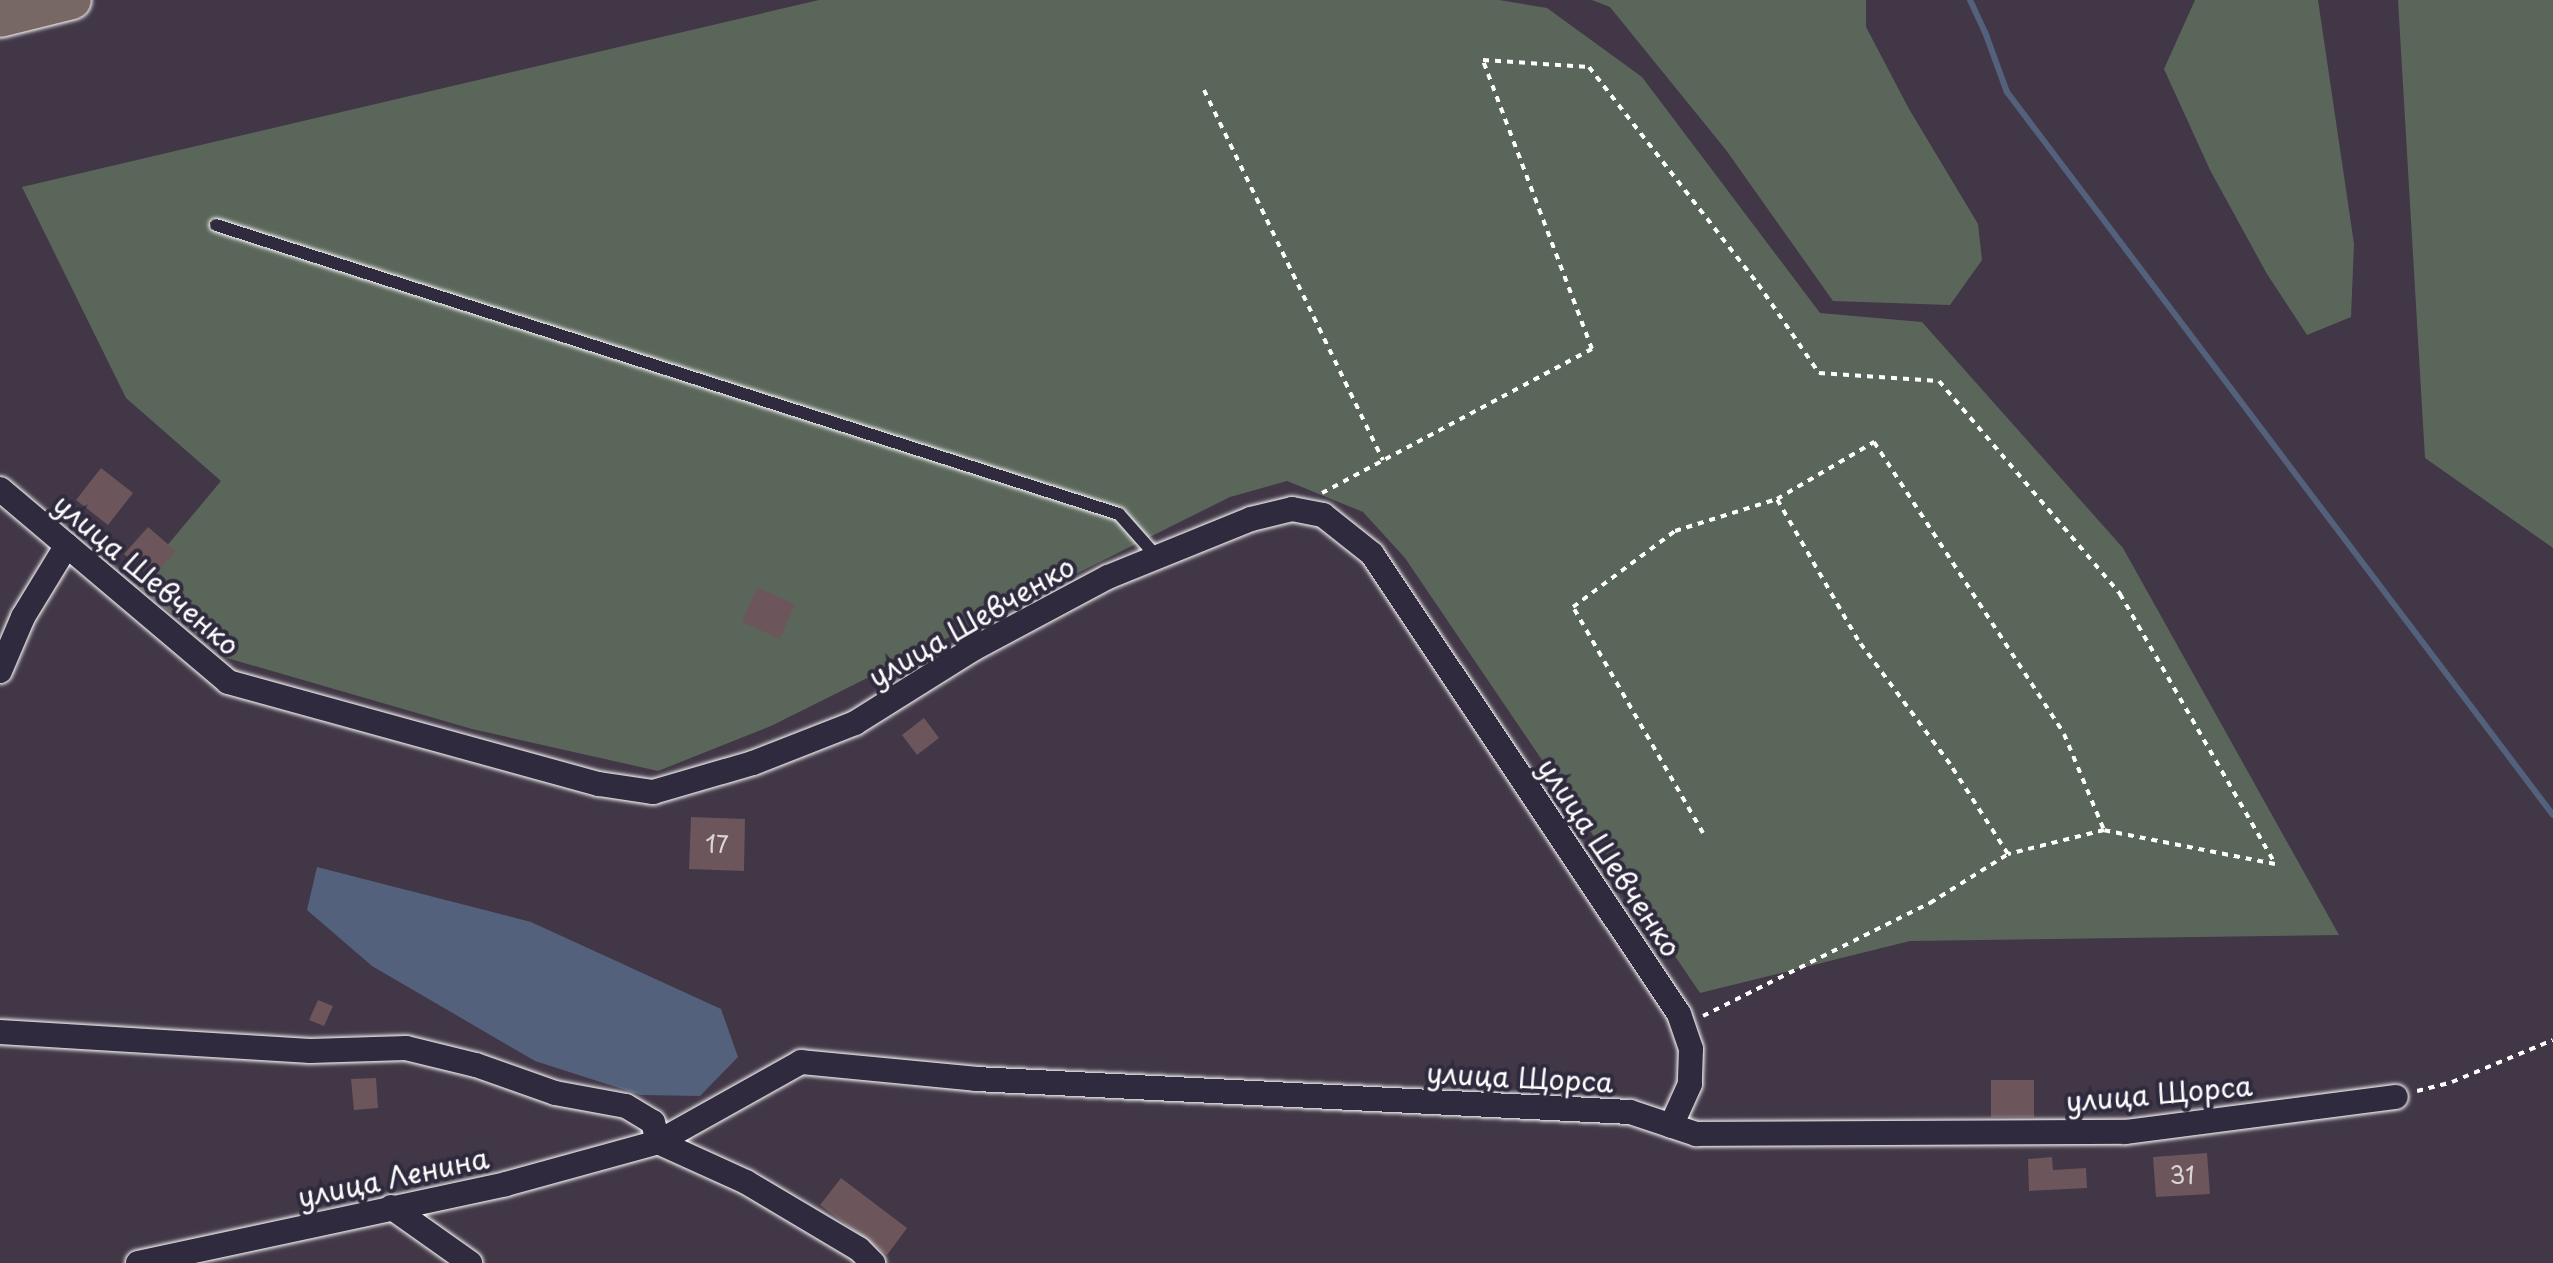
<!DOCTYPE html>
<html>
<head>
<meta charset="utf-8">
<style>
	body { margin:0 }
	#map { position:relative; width:2553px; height:1263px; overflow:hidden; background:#413746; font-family:"Playpen Sans",sans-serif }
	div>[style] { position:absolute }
	.green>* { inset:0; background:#5b665b }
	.water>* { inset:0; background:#54617d }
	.stream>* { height:6px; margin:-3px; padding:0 3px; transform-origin:3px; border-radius:3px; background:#54617d }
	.building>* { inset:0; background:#6c565b }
	.path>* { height:4px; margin-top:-2px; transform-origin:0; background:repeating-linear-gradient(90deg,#fff 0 6px,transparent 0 12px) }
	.roads { filter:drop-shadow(0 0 2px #fff) drop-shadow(0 0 2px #fff) }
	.service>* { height:12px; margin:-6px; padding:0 6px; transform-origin:6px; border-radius:6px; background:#2f2a3d }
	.minor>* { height:24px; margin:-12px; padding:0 12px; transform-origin:12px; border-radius:12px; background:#2f2a3d }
	.primary>* { height:38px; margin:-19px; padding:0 19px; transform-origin:19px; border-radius:19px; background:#776864 }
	span { translate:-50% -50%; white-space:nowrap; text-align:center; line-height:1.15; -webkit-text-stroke:8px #2f2a3d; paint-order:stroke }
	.number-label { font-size:24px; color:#dad5d6 }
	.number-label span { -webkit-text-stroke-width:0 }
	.street-label { font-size:28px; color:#fff }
</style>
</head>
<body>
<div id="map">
	<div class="green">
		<i style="clip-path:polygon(819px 0,1499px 0,1547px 8px,1642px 77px,1820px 313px,1922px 322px,2123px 548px,2339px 935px,1910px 941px,1700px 993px,1405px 558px,1363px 512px,1287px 481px,1230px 497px,771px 726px,658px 771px,472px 729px,227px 658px,135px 584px,221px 481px,126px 398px,22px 187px)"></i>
		<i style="clip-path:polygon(1592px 0,1866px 0,1866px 27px,1909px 109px,1978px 224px,1982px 260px,1950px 305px,1833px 301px,1726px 150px,1610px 7px)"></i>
		<i style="clip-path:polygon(2195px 0,2318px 0,2354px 244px,2351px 317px,2307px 335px,2267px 274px,2210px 170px,2164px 69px)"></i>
		<i style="clip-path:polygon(2398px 0,2553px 0,2553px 548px,2425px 458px)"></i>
	</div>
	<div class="water">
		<i style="clip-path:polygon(317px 867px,531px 922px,721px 1009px,738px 1057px,700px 1096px,641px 1095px,535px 1061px,372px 966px,307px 910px)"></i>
	</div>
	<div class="stream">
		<i style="left:1970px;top:0;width:35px;rotate:65deg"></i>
		<i style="left:1985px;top:32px;width:64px;rotate:69.9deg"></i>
		<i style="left:2007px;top:92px;width:906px;rotate:52.94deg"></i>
	</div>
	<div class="building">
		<i style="clip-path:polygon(101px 468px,133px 493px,108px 525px,76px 500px)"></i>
		<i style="clip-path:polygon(148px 527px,176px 551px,151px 579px,124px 554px)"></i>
		<i style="clip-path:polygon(757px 587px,795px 604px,780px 639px,742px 622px)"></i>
		<i style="clip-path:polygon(924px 718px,939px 738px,917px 755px,902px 735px)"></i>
		<i style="clip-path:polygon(691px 817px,745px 819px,744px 871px,689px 869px)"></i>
		<i style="clip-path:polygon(318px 1000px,333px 1006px,324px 1026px,309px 1020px)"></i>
		<i style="clip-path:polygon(376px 1078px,378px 1108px,354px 1110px,351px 1079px)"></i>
		<i style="clip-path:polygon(1991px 1080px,2034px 1080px,2034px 1117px,1991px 1117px)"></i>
		<i style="clip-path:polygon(2207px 1153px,2210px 1194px,2156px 1197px,2153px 1157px)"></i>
		<i style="clip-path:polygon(2052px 1157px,2053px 1170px,2086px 1168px,2087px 1188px,2029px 1191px,2028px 1159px)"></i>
		<i style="clip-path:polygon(841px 1178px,907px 1228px,887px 1255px,820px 1205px)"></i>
	</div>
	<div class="path">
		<i style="left:1204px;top:90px;width:411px;rotate:64.2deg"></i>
		<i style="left:1322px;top:493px;width:306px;rotate:-28.1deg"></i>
		<i style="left:1592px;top:349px;width:309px;rotate:-110.7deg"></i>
		<i style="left:1483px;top:60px;width:106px;rotate:3.8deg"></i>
		<i style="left:1589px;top:67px;width:275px;rotate:52.1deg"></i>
		<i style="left:1758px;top:284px;width:108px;rotate:55.6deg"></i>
		<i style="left:1819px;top:373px;width:120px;rotate:3.8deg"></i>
		<i style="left:1939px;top:381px;width:280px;rotate:49.6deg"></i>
		<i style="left:2120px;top:594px;width:311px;rotate:60.1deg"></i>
		<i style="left:2275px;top:864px;width:174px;rotate:-168.8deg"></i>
		<i style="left:1703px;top:833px;width:261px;rotate:-119.9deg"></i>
		<i style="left:1573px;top:607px;width:127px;rotate:-36.7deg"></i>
		<i style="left:1675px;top:531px;width:107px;rotate:-17.4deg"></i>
		<i style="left:1777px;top:499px;width:113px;rotate:-30.4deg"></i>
		<i style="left:1874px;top:442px;width:348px;rotate:56.9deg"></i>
		<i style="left:2064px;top:734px;width:104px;rotate:67.4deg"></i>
		<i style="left:2104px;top:830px;width:99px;rotate:166deg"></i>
		<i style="left:1703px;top:1016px;width:254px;rotate:-26.5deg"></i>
		<i style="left:1930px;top:903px;width:92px;rotate:-32.1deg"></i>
		<i style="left:2008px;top:854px;width:107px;rotate:-122.8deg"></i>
		<i style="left:1950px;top:764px;width:154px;rotate:-126.6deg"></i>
		<i style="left:1858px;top:640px;width:163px;rotate:-119.9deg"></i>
		<i style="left:2417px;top:1091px;width:36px;rotate:-14deg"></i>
		<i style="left:2452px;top:1082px;width:109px;rotate:-22.6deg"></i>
	</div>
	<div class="roads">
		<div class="service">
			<i style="left:216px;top:225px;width:948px;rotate:17.75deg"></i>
			<i style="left:1119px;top:514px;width:57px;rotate:48.5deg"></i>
		</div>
		<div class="minor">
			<i style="left:0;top:489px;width:299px;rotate:40.2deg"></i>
			<i style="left:228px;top:682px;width:385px;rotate:15.4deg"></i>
			<i style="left:599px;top:784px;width:55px;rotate:8.4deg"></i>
			<i style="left:653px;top:792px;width:104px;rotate:-16.2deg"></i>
			<i style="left:753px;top:763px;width:110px;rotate:-21.4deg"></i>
			<i style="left:855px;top:723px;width:139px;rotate:-32.1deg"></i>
			<i style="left:973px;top:649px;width:153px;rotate:-28.1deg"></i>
			<i style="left:1108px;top:577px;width:154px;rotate:-22.1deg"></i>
			<i style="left:1251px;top:519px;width:42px;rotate:-13.7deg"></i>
			<i style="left:1292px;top:509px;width:32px;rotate:11deg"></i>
			<i style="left:1323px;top:515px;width:63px;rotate:38.5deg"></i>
			<i style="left:1372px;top:554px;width:553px;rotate:56.28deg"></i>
			<i style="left:1679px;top:1014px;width:37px;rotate:71deg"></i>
			<i style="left:1691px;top:1049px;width:35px;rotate:92deg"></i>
			<i style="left:1690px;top:1084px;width:46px;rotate:114.3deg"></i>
			<i style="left:0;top:671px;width:59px;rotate:-66.9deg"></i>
			<i style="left:23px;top:617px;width:84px;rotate:-58.6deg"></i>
			<i style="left:0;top:1032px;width:311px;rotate:3.5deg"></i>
			<i style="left:310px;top:1051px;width:96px;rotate:-1.8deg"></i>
			<i style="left:406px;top:1048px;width:72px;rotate:13.7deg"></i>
			<i style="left:476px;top:1065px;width:84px;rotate:19.5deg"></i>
			<i style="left:555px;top:1093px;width:72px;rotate:10.4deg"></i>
			<i style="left:626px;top:1106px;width:31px;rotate:31deg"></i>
			<i style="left:653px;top:1122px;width:21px;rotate:76deg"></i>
			<i style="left:658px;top:1142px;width:97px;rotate:24.4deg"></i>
			<i style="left:746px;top:1182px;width:131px;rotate:30.7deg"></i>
			<i style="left:859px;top:1249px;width:20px;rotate:45deg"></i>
			<i style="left:391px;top:1207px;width:97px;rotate:35.3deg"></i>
			<i style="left:138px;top:1263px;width:376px;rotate:-12.1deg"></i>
			<i style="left:506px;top:1184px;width:158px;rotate:-15.4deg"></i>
			<i style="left:658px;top:1142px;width:164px;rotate:-29.2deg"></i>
			<i style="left:801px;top:1062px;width:176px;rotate:5.5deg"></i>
			<i style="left:976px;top:1079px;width:655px;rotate:2.89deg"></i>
			<i style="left:1630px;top:1112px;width:70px;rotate:18.4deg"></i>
			<i style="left:1696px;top:1134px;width:429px;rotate:-0.3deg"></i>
			<i style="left:2125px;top:1132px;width:273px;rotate:-7.4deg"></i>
		</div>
		<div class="primary">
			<i style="left:0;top:18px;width:74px;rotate:-14deg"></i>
		</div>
	</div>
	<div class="number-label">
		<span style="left:717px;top:844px">17</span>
		<span style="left:2182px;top:1175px">31</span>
	</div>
	<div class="street-label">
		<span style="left:147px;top:574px;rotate:40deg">улица Шевченко</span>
		<span style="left:971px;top:621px;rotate:-30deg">улица Шевченко</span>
		<span style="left:1610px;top:857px;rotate:56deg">улица Шевченко</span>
		<span style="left:1520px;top:1077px;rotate:3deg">улица Щорса</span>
		<span style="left:2159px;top:1093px;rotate:-5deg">улица Щорса</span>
		<span style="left:393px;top:1177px;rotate:-12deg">улица Ленина</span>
	</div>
</div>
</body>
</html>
